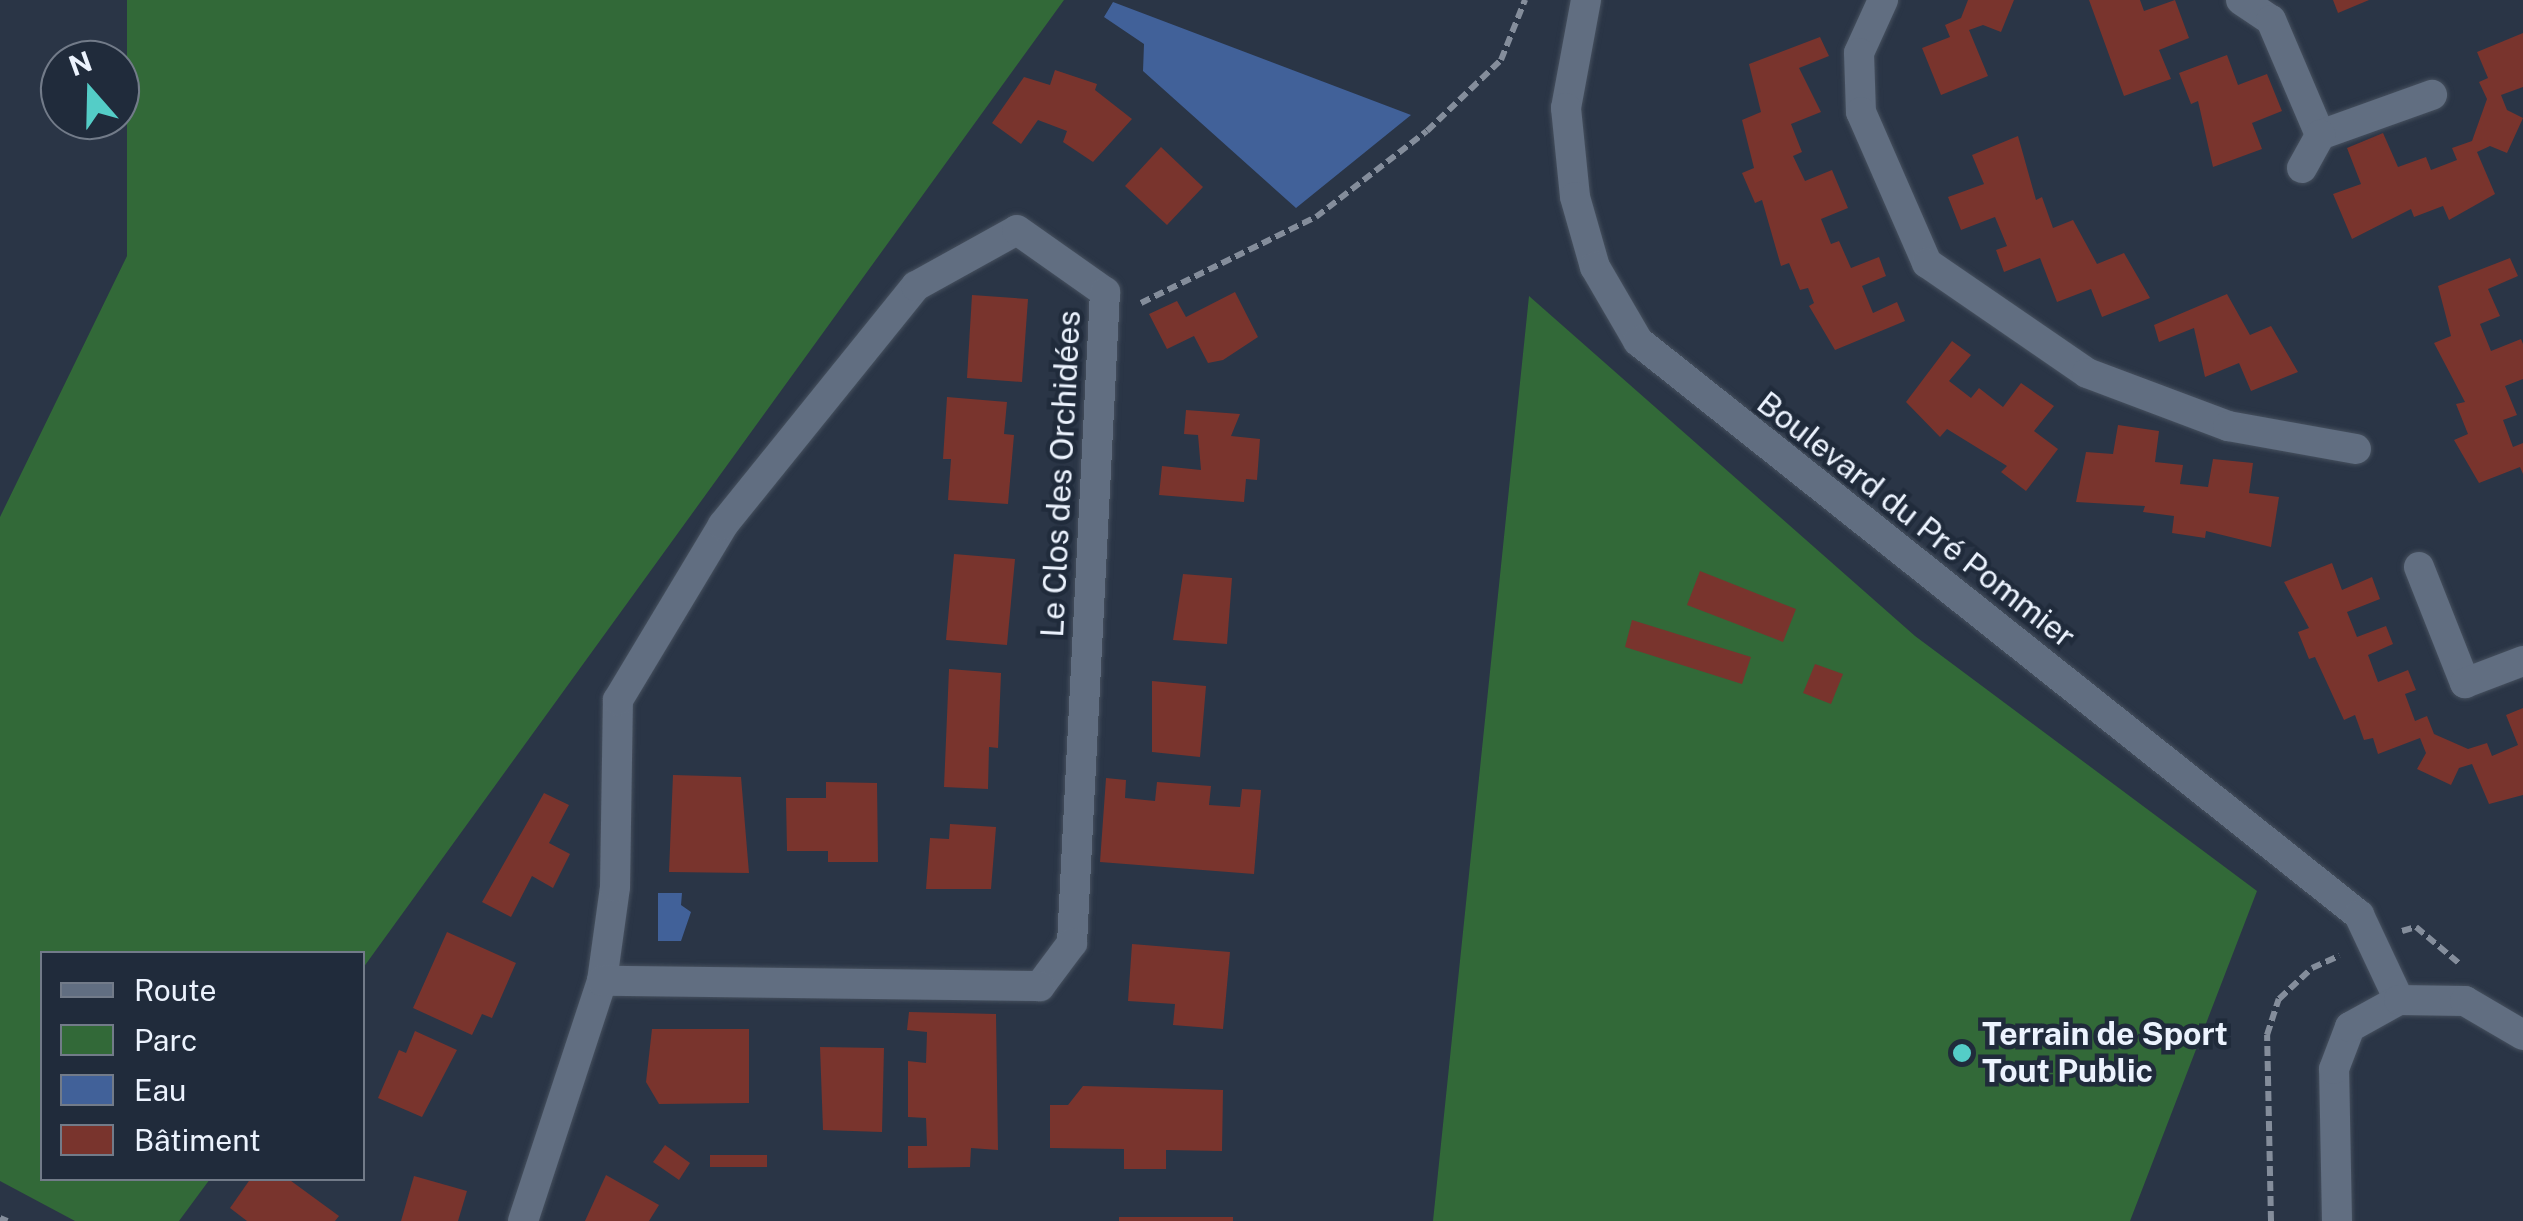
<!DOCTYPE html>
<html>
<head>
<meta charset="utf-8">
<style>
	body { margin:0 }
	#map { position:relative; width:2523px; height:1221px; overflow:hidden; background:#2a3546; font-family:"Public Sans",sans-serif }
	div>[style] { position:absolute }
	.green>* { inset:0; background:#326938 }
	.water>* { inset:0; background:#416199 }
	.building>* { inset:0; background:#79342d }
	.path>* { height:6px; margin-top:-3px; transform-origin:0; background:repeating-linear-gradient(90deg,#848d9b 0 10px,transparent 0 15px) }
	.roads { filter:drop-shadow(0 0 2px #46505e) drop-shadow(0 0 2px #46505e) }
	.street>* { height:30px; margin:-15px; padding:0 15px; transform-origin:15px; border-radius:15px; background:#616e81 }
	.dots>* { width:28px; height:28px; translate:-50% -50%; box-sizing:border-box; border:5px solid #202b3b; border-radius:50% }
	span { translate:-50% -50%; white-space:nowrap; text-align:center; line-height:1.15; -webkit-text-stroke:9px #202b3b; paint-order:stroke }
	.street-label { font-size:32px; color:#ecf3fe }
	.poi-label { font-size:32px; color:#ecf3fe; font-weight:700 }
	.left { translate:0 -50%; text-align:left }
	.legend { position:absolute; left:40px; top:951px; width:325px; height:230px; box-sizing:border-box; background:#202b3b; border:2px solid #727b89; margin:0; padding:12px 18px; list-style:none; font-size:30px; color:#ecf3fe }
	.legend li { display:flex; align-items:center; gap:20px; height:50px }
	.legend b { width:50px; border:2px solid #727b89 }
	.north { position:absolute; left:40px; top:40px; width:100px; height:100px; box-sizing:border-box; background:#202b3b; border:2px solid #727b89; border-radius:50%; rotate:340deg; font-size:28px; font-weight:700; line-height:40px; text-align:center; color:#ecf3fe }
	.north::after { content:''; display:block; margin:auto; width:35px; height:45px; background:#54cdc7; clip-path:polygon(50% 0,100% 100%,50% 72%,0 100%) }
</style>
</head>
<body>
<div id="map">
	<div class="green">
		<i style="clip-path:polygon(127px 0,1064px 0,363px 968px,362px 954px,42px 954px,42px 1178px,210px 1179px,179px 1221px,75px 1221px,0 1181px,0 517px,127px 256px)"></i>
		<i style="clip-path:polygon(1529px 296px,1915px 636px,2257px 891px,2130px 1221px,1433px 1221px)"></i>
	</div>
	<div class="water">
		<i style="clip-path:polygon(1113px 2px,1411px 115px,1296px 208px,1143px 71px,1144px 44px,1104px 17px)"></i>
		<i style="clip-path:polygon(658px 893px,682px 893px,681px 905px,691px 912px,681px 941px,658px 941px)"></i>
	</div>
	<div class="building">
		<i style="clip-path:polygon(1968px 0,2014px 0,2001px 32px,1983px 25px,1969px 30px,1988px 76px,1941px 95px,1922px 48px,1950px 37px,1945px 25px,1961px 18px)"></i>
		<i style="clip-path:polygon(2089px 0,2140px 0,2144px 11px,2175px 0,2189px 38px,2159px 50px,2171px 79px,2124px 96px)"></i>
		<i style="clip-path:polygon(2333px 0,2369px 0,2338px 13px)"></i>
		<i style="clip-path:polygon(2523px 33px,2523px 87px,2501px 95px,2507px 110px,2523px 118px,2507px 153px,2490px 146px,2477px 152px,2495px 194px,2449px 220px,2443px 206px,2414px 217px,2411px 209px,2352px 239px,2333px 194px,2361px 184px,2347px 148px,2383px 133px,2398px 167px,2426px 157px,2431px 170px,2457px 160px,2452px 148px,2472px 141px,2487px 99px,2479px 82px,2488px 78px,2477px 52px)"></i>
		<i style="clip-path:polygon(1820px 37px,1829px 56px,1799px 68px,1821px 112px,1791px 124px,1802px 152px,1793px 156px,1805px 181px,1832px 170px,1848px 208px,1821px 219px,1831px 244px,1839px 241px,1851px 268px,1879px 257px,1886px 276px,1862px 286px,1873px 313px,1897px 302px,1905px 321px,1835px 350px,1809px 306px,1814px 303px,1808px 288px,1800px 290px,1789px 263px,1781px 266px,1762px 200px,1755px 203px,1742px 173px,1754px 168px,1742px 120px,1761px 112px,1749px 64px)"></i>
		<i style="clip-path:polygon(2227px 55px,2238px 85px,2267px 74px,2282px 111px,2252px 123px,2262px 149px,2213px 167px,2198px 101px,2191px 104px,2179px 73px)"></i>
		<i style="clip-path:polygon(1055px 70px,1097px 84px,1095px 90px,1132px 119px,1093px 162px,1063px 142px,1067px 131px,1038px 120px,1021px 144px,992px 123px,1024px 77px,1050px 85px)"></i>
		<i style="clip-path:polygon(2018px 136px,2036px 200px,2042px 197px,2053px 228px,2073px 220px,2097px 264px,2124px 253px,2150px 298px,2102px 317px,2091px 289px,2057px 302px,2040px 258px,2004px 272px,1996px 250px,2007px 246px,1995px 217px,1961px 230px,1948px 197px,1984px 184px,1972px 155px)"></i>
		<i style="clip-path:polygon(1161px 147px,1203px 187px,1167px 225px,1125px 186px)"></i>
		<i style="clip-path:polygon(2510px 258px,2518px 276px,2488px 289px,2500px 316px,2480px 324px,2491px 351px,2521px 339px,2523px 344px,2523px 379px,2505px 386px,2517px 415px,2503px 420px,2513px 447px,2523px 443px,2523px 474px,2520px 467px,2479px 483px,2454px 440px,2468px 434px,2456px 404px,2465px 402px,2434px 343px,2451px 336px,2438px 286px)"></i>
		<i style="clip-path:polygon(1235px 292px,1258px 337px,1223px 360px,1208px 363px,1194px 336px,1167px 349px,1149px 314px,1177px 301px,1186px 317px)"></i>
		<i style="clip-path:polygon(2227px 294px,2250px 335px,2271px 326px,2298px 372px,2251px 391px,2239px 363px,2205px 377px,2194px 328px,2159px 342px,2154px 325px)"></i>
		<i style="clip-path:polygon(972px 295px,1028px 299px,1022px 382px,967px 378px)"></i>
		<i style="clip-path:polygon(1952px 341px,1971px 355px,1949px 381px,1971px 398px,1979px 388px,2003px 407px,2021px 383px,2054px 406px,2034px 431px,2058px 449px,2026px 491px,2001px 472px,2007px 466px,1947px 429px,1940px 437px,1906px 402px)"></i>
		<i style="clip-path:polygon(947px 397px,1007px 402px,1004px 434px,1014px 435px,1008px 504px,948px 500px,951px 459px,943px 459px)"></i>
		<i style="clip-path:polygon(1186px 410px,1240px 414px,1231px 436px,1260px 439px,1257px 480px,1246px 479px,1244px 502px,1159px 495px,1162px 466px,1201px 470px,1198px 435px,1184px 434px)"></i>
		<i style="clip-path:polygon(2118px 425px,2159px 431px,2155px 462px,2183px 465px,2180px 484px,2208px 487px,2213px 459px,2253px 463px,2249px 493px,2279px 497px,2271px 547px,2206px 531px,2205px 538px,2172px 533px,2174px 516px,2143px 512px,2145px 506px,2076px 502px,2086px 452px,2113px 454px)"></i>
		<i style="clip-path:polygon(954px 554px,1015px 559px,1007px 645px,946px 640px)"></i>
		<i style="clip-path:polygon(2332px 563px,2342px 590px,2372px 577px,2380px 599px,2347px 612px,2357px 637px,2386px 626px,2393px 644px,2368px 655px,2378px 682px,2408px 670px,2416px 690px,2405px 694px,2415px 721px,2427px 716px,2434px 734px,2468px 749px,2487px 743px,2492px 756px,2518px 745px,2506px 715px,2523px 708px,2523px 795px,2489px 804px,2472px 764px,2459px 768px,2451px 785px,2417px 769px,2426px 753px,2420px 738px,2378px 754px,2373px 738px,2364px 740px,2355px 715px,2344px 720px,2315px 657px,2309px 659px,2298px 632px,2309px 628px,2284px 582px)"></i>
		<i style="clip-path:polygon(1700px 571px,1796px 609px,1783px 642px,1687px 605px)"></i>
		<i style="clip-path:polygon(1183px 574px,1232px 578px,1227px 644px,1173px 640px)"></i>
		<i style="clip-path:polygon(1632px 620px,1751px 657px,1742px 684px,1625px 647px)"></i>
		<i style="clip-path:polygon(1815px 664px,1843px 674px,1831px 704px,1803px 693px)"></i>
		<i style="clip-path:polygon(949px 669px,1001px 673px,998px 748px,989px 747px,988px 789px,944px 787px)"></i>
		<i style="clip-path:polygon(1152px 681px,1206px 686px,1200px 757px,1152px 752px)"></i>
		<i style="clip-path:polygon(673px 775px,741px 777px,749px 873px,669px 872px)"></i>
		<i style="clip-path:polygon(1106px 778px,1126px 780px,1125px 798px,1155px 801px,1157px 782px,1211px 786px,1209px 805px,1240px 807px,1242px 789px,1261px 790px,1254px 874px,1100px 862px)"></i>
		<i style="clip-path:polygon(826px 782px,877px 783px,878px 862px,828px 862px,828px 851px,787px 851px,786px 798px,826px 798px)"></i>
		<i style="clip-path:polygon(544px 793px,569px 805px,549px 843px,570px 854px,553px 888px,532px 876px,511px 917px,482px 902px)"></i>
		<i style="clip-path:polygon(950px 824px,996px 827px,991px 889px,926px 889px,930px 838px,949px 839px)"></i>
		<i style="clip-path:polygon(447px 932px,516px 963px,492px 1018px,482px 1014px,472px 1035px,413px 1008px)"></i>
		<i style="clip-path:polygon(1132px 944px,1230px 952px,1223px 1029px,1173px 1025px,1175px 1004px,1128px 1001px)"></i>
		<i style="clip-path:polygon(909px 1012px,996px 1014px,998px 1150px,971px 1148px,970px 1167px,908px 1168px,908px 1146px,927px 1146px,926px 1118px,908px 1117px,908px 1061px,926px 1063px,927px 1032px,907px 1030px)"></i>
		<i style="clip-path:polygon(652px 1029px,749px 1029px,749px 1103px,659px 1104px,646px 1082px)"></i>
		<i style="clip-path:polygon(415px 1031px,457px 1050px,422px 1117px,378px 1098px,399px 1050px,406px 1053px)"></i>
		<i style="clip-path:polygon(820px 1047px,884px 1048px,882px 1132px,823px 1130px)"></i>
		<i style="clip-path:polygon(1083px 1086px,1223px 1090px,1222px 1151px,1166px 1150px,1166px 1169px,1124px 1169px,1124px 1149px,1050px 1148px,1050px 1105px,1068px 1105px)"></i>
		<i style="clip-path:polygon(665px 1145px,690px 1163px,679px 1180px,653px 1162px)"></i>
		<i style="clip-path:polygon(710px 1155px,767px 1155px,767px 1167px,710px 1167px)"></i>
		<i style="clip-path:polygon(606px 1175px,659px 1205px,649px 1221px,585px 1221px)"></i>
		<i style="clip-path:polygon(414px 1176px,467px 1191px,458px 1221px,401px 1221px)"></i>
		<i style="clip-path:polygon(251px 1178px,287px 1178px,339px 1216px,335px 1221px,247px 1221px,230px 1208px)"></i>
		<i style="clip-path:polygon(1119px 1217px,1233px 1217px,1233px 1221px,1119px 1221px)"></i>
	</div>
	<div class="path">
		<i style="left:1141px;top:303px;width:195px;rotate:-26.2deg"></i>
		<i style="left:1316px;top:217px;width:140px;rotate:-37.8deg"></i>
		<i style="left:1427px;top:131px;width:103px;rotate:-43.8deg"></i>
		<i style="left:1501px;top:60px;width:65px;rotate:-68.2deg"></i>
		<i style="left:2402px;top:931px;width:15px;rotate:-16deg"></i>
		<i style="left:2416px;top:927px;width:57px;rotate:40.1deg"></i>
		<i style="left:0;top:1218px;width:8px;rotate:23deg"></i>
		<i style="left:2271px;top:1221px;width:186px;rotate:-91.2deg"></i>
		<i style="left:2267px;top:1035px;width:38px;rotate:-72deg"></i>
		<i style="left:2279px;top:999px;width:45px;rotate:-43.2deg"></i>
		<i style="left:2312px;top:968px;width:30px;rotate:-24deg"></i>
	</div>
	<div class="roads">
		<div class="street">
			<i style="left:1586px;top:0;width:110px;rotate:100.5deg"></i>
			<i style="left:1566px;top:108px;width:89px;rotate:84.2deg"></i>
			<i style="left:1575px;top:197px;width:73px;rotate:74.1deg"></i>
			<i style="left:1595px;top:267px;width:86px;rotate:59.8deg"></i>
			<i style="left:1638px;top:341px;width:922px;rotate:38.52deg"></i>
			<i style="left:2359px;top:915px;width:94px;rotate:64.8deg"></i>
			<i style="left:1883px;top:0;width:58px;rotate:114.4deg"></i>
			<i style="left:1859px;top:53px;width:59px;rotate:88.1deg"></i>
			<i style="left:1861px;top:112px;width:165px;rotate:66.4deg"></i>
			<i style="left:1927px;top:263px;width:194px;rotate:34.5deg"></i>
			<i style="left:2087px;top:373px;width:151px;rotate:20.6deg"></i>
			<i style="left:2228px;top:426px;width:130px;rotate:10.2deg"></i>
			<i style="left:2241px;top:0;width:36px;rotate:34deg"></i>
			<i style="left:2271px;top:20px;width:125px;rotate:66.9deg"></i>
			<i style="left:2320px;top:135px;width:119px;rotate:-19.7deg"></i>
			<i style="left:2302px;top:168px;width:38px;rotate:-61deg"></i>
			<i style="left:2419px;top:567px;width:125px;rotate:68.4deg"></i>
			<i style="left:2465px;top:683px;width:62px;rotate:-20.8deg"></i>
			<i style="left:523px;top:1221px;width:253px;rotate:-71.8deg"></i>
			<i style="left:602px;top:981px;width:95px;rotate:-82.1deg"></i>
			<i style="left:615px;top:887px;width:187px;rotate:-89.1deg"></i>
			<i style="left:618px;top:700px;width:204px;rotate:-59deg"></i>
			<i style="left:723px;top:525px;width:307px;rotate:-51.1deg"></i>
			<i style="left:916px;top:286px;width:115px;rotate:-29deg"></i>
			<i style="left:1017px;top:230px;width:108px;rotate:35.2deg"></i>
			<i style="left:1105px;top:292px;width:652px;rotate:92.9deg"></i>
			<i style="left:1072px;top:943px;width:54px;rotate:126.7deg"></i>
			<i style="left:1040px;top:986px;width:438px;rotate:-179.3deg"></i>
			<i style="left:2337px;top:1221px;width:152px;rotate:-91.1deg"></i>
			<i style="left:2334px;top:1069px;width:45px;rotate:-69.1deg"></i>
			<i style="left:2350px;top:1027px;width:56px;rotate:-28.9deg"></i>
			<i style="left:2399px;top:1000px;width:66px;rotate:0.9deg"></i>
			<i style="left:2465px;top:1001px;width:67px;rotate:30.4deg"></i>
		</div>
	</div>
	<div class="dots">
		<i style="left:1962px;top:1053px;background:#54cdc7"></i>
	</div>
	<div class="street-label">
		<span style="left:1061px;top:474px;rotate:-87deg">Le Clos des Orchidées</span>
		<span style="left:1916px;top:520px;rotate:38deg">Boulevard du Pré Pommier</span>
	</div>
	<div class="poi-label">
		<span class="left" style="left:1982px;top:1053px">Terrain de Sport<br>Tout Public</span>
	</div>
	<ul class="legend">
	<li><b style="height:12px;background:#616e81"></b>Route</li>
	<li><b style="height:28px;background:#326938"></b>Parc</li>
	<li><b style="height:28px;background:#416199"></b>Eau</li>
	<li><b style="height:28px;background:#79342d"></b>Bâtiment</li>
	</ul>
	<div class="north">N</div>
</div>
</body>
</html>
